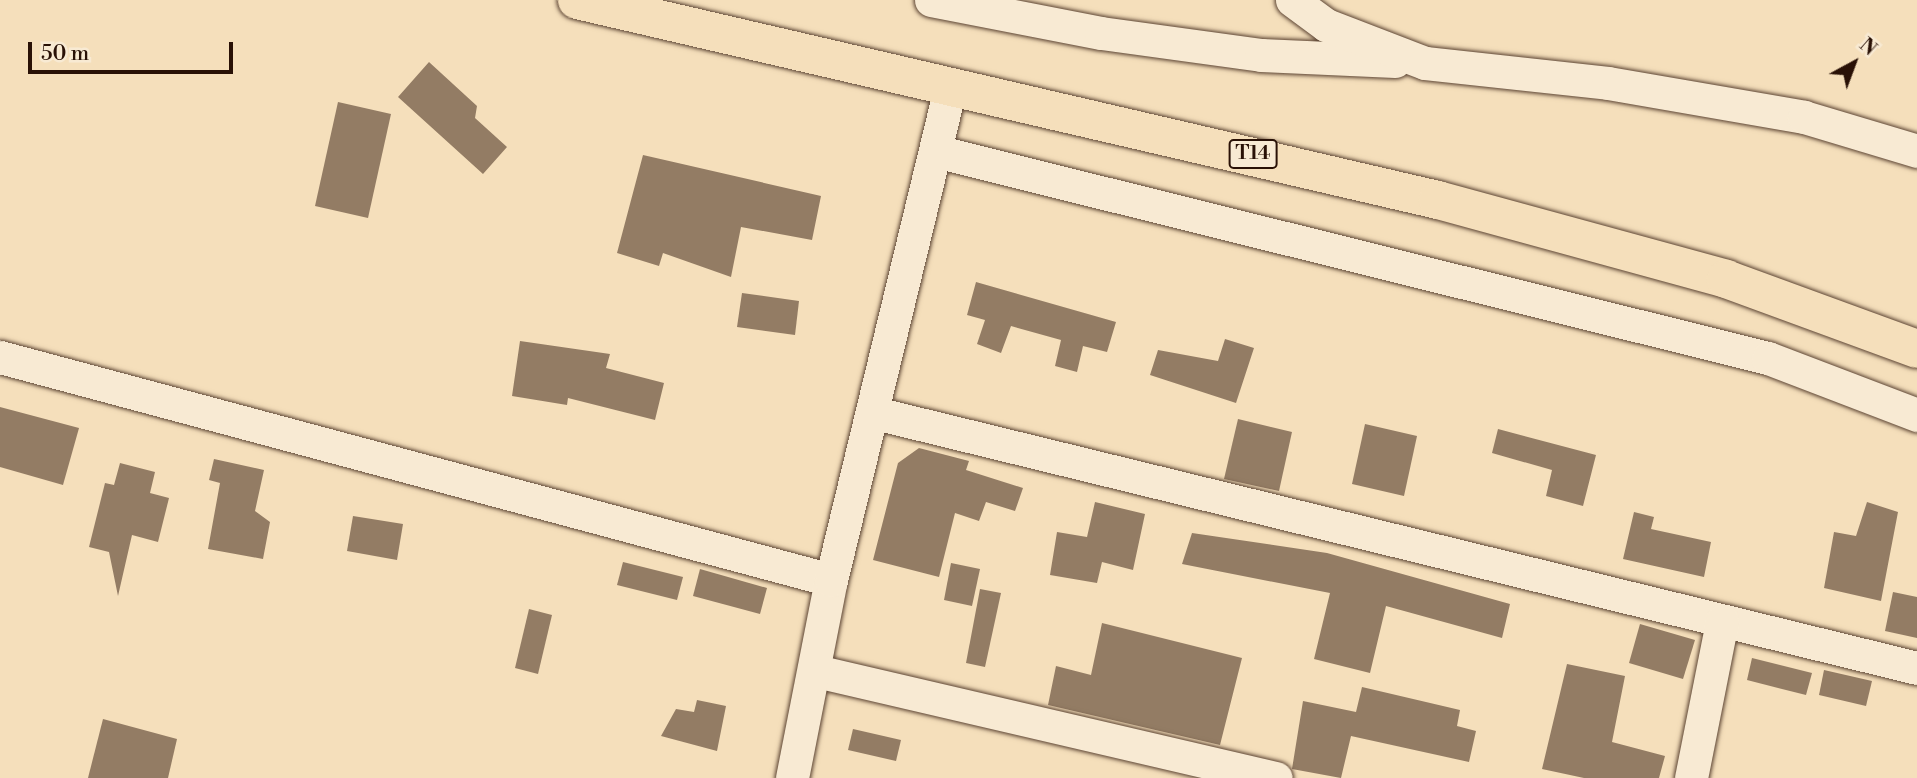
<!DOCTYPE html>
<html>
<head>
<meta charset="utf-8">
<style>
	body { margin:0 }
	#map { position:relative; width:1917px; height:778px; overflow:hidden; background:#f5dfbb; font-family:"Libre Bodoni",serif }
	div>[style] { position:absolute }
	.building>* { inset:0; background:#937c64 }
	.roads { filter:drop-shadow(0 0 2px #5c4433) drop-shadow(0 0 2px #5c4433) }
	.minor>* { height:33px; margin:-16.5px; padding:0 16.5px; transform-origin:16.5px; border-radius:16.5px; background:#f8ead3 }
	.highway>* { height:38px; margin:-19px; padding:0 19px; transform-origin:19px; border-radius:19px; background:#f5dfbb }
	span { translate:-50% -50%; white-space:nowrap; text-align:center; line-height:1.15; -webkit-text-stroke:5px #f8ead3; paint-order:stroke }
	.shield-label span { padding:2px 5px; background:#f8ead3; border:2px solid; border-radius:5px; -webkit-text-stroke-width:0 }
	.shield-label { font-size:19px; color:#291106; font-weight:700 }
	.north { position:absolute; left:1819px; top:28px; width:70px; height:70px; -webkit-text-stroke:5px #f8ead3; paint-order:stroke; rotate:41deg; font-size:19px; font-weight:700; line-height:28px; text-align:center; color:#291106 }
	.north::after { content:''; display:block; margin:auto; width:24px; height:32px; background:#291106; clip-path:polygon(50% 0,100% 100%,50% 72%,0 100%) }
	.scale { position:absolute; left:28px; top:42px; width:205px; height:32px; box-sizing:border-box; border:4px solid #291106; border-top:0; padding-left:9px; font-size:21px; line-height:24px; white-space:nowrap; color:#291106; -webkit-text-stroke:5px #f8ead3; paint-order:stroke }
</style>
</head>
<body>
<div id="map">
	<div class="building">
		<i style="clip-path:polygon(429px 62px,477px 106px,475px 118px,507px 147px,483px 174px,398px 97px)"></i>
		<i style="clip-path:polygon(338px 102px,391px 114px,368px 218px,315px 206px)"></i>
		<i style="clip-path:polygon(643px 155px,821px 196px,812px 240px,741px 227px,731px 277px,663px 253px,659px 266px,617px 253px)"></i>
		<i style="clip-path:polygon(976px 282px,1116px 322px,1107px 352px,1083px 346px,1077px 372px,1055px 366px,1061px 340px,1011px 326px,1001px 353px,977px 344px,985px 320px,967px 315px)"></i>
		<i style="clip-path:polygon(742px 293px,799px 301px,795px 335px,737px 327px)"></i>
		<i style="clip-path:polygon(1225px 339px,1254px 348px,1236px 403px,1150px 375px,1158px 350px,1218px 361px)"></i>
		<i style="clip-path:polygon(520px 341px,610px 354px,606px 368px,664px 383px,655px 420px,568px 398px,567px 405px,512px 396px)"></i>
		<i style="clip-path:polygon(0 407px,79px 428px,63px 485px,0 467px)"></i>
		<i style="clip-path:polygon(1238px 419px,1292px 432px,1279px 491px,1224px 479px)"></i>
		<i style="clip-path:polygon(1365px 424px,1417px 436px,1404px 496px,1352px 484px)"></i>
		<i style="clip-path:polygon(1498px 429px,1596px 455px,1583px 506px,1546px 496px,1552px 470px,1492px 453px)"></i>
		<i style="clip-path:polygon(919px 448px,969px 461px,966px 470px,1023px 488px,1015px 511px,986px 502px,979px 521px,955px 513px,939px 577px,873px 560px,898px 463px)"></i>
		<i style="clip-path:polygon(214px 459px,264px 470px,255px 511px,270px 522px,263px 559px,208px 549px,220px 483px,209px 480px)"></i>
		<i style="clip-path:polygon(120px 463px,155px 472px,150px 493px,169px 498px,158px 542px,132px 535px,118px 596px,109px 552px,89px 547px,105px 483px,114px 485px)"></i>
		<i style="clip-path:polygon(1095px 502px,1145px 514px,1133px 570px,1102px 562px,1097px 583px,1050px 575px,1057px 532px,1087px 537px)"></i>
		<i style="clip-path:polygon(1867px 502px,1898px 512px,1881px 601px,1824px 588px,1834px 532px,1856px 536px)"></i>
		<i style="clip-path:polygon(1634px 512px,1654px 517px,1651px 529px,1711px 542px,1704px 577px,1623px 559px)"></i>
		<i style="clip-path:polygon(353px 516px,403px 524px,397px 560px,347px 551px)"></i>
		<i style="clip-path:polygon(1192px 533px,1327px 553px,1510px 604px,1502px 638px,1386px 606px,1370px 673px,1314px 659px,1330px 593px,1182px 564px)"></i>
		<i style="clip-path:polygon(623px 562px,683px 577px,677px 600px,617px 585px)"></i>
		<i style="clip-path:polygon(951px 563px,980px 569px,972px 606px,944px 600px)"></i>
		<i style="clip-path:polygon(700px 569px,767px 588px,760px 614px,693px 596px)"></i>
		<i style="clip-path:polygon(980px 589px,1001px 593px,985px 667px,966px 663px)"></i>
		<i style="clip-path:polygon(1893px 592px,1917px 597px,1917px 638px,1885px 631px)"></i>
		<i style="clip-path:polygon(529px 609px,552px 615px,538px 674px,515px 668px)"></i>
		<i style="clip-path:polygon(1102px 623px,1242px 658px,1220px 745px,1048px 705px,1056px 666px,1091px 675px)"></i>
		<i style="clip-path:polygon(1640px 624px,1695px 640px,1683px 679px,1629px 663px)"></i>
		<i style="clip-path:polygon(1752px 658px,1812px 673px,1806px 695px,1747px 680px)"></i>
		<i style="clip-path:polygon(1567px 664px,1625px 676px,1612px 742px,1665px 756px,1659px 778px,1584px 778px,1542px 769px)"></i>
		<i style="clip-path:polygon(1824px 670px,1872px 681px,1866px 706px,1819px 695px)"></i>
		<i style="clip-path:polygon(1362px 687px,1460px 710px,1457px 726px,1476px 731px,1469px 762px,1351px 736px,1341px 778px,1292px 769px,1303px 701px,1356px 712px)"></i>
		<i style="clip-path:polygon(697px 700px,726px 706px,717px 751px,661px 736px,676px 709px,694px 712px)"></i>
		<i style="clip-path:polygon(103px 719px,177px 739px,168px 778px,88px 778px)"></i>
		<i style="clip-path:polygon(853px 729px,901px 740px,896px 761px,848px 750px)"></i>
	</div>
	<div class="roads">
		<div class="minor">
			<i style="left:931px;top:0;width:173px;rotate:11deg"></i>
			<i style="left:1101px;top:33px;width:162px;rotate:7.8deg"></i>
			<i style="left:1261px;top:55px;width:134px;rotate:2.6deg"></i>
			<i style="left:1292px;top:0;width:42px;rotate:36.3deg"></i>
			<i style="left:1326px;top:25px;width:106px;rotate:21deg"></i>
			<i style="left:1425px;top:63px;width:184px;rotate:6.2deg"></i>
			<i style="left:1608px;top:83px;width:199px;rotate:9.8deg"></i>
			<i style="left:1804px;top:117px;width:118px;rotate:16.7deg"></i>
			<i style="left:935px;top:151px;width:858px;rotate:13.96deg"></i>
			<i style="left:1768px;top:358px;width:160px;rotate:20.9deg"></i>
			<i style="left:0;top:357px;width:860px;rotate:15.02deg"></i>
			<i style="left:875px;top:413px;width:1073px;rotate:13.75deg"></i>
			<i style="left:816px;top:671px;width:472px;rotate:13.1deg"></i>
			<i style="left:792px;top:778px;width:202px;rotate:-78.9deg"></i>
			<i style="left:831px;top:580px;width:506px;rotate:-76.4deg"></i>
			<i style="left:1691px;top:778px;width:160px;rotate:-78.8deg"></i>
		</div>
		<div class="highway">
			<i style="left:577px;top:0;width:884px;rotate:13.08deg"></i>
			<i style="left:1438px;top:200px;width:299px;rotate:15.3deg"></i>
			<i style="left:1726px;top:279px;width:203px;rotate:20.1deg"></i>
		</div>
	</div>
	<div class="shield-label">
		<span style="left:1253px;top:154px">T14</span>
	</div>
	<div class="north">N</div>
	<div class="scale">50 m</div>
</div>
</body>
</html>
